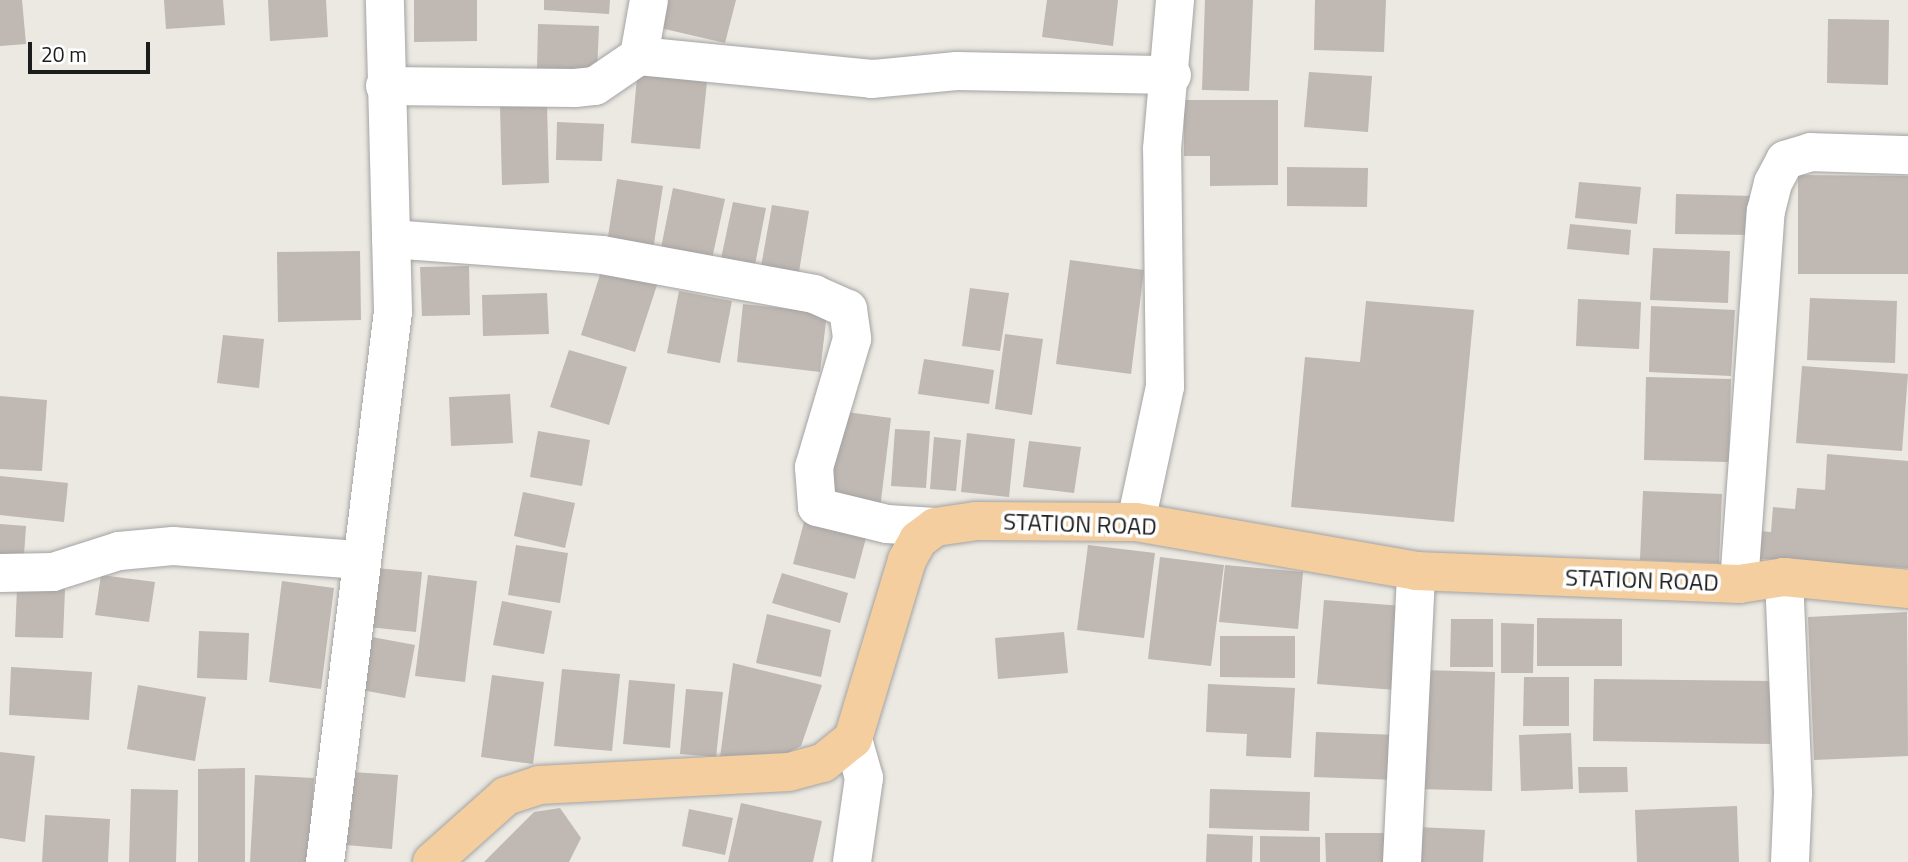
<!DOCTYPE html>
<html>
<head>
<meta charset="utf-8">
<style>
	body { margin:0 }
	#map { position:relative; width:1908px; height:862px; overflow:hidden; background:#ece9e2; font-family:"Titillium Web",sans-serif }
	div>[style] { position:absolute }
	.building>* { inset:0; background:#c0b8b2 }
	.roads { filter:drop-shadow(0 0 2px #a3a3a3) drop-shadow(0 0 2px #a3a3a3) }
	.minor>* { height:38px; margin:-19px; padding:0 19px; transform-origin:19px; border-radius:19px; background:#fff }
	.major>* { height:38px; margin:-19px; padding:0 19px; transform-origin:19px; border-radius:19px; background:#f4ce9f }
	span { translate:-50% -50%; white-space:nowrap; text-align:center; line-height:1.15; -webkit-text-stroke:7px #fff; paint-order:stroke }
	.street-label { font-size:24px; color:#1c1c1c }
	.scale { position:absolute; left:28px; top:42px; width:122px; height:32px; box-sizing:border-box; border:4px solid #1c1c1c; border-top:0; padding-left:9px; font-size:21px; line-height:24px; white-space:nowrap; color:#1c1c1c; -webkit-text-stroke:5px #fff; paint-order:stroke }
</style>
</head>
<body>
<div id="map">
	<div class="building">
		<i style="clip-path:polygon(0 0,22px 0,26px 44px,0 46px)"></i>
		<i style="clip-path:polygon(164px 0,223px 0,225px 25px,166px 29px)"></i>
		<i style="clip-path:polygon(268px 0,326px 0,328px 37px,270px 41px)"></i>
		<i style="clip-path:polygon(414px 0,477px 0,477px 41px,414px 42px)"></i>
		<i style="clip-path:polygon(544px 0,610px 0,609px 14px,544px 10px)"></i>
		<i style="clip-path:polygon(662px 0,736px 0,725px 43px,656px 27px)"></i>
		<i style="clip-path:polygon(1047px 0,1118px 0,1113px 46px,1042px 37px)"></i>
		<i style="clip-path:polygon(1205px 0,1253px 0,1249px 91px,1202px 90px)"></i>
		<i style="clip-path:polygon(1315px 0,1386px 0,1384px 52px,1314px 50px)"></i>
		<i style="clip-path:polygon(1828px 19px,1889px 20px,1888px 85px,1827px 83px)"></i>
		<i style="clip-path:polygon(538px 24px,599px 26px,597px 72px,537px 70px)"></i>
		<i style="clip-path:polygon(638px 66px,708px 72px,700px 149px,631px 143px)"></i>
		<i style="clip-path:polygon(1309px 72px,1372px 76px,1368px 132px,1304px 127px)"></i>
		<i style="clip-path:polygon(1184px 100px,1278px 100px,1278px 185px,1210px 186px,1210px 156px,1184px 156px)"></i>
		<i style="clip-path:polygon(547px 104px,549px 183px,502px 185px,500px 106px)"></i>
		<i style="clip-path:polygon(557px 122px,604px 124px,602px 161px,556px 160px)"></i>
		<i style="clip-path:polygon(1287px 167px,1368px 168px,1367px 207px,1287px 206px)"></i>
		<i style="clip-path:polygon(1798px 175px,1908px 176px,1908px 274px,1798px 274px)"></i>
		<i style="clip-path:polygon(617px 179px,663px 186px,652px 256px,606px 249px)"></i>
		<i style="clip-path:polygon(1579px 182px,1641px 187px,1637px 224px,1575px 218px)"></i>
		<i style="clip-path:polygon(673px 188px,725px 199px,710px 268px,659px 258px)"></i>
		<i style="clip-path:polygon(1676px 194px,1754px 196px,1753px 235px,1675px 234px)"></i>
		<i style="clip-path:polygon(733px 202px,766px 208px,752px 280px,718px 273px)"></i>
		<i style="clip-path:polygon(772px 205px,809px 211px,797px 284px,759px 278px)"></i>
		<i style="clip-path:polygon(1570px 224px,1631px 230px,1629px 255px,1567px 249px)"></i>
		<i style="clip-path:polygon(1653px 248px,1730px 251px,1728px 303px,1650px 300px)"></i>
		<i style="clip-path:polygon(360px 251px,361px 320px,278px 322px,277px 252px)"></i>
		<i style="clip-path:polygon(1070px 260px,1144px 270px,1131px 374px,1056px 364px)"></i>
		<i style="clip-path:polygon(603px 265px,658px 282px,635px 352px,581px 335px)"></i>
		<i style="clip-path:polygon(469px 266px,470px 315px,422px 316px,420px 267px)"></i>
		<i style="clip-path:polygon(970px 288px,1009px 293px,1000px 351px,962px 346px)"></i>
		<i style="clip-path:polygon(679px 291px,732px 301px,720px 363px,667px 353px)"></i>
		<i style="clip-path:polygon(547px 293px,549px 334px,483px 336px,482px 295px)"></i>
		<i style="clip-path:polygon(1810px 298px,1897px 301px,1895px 363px,1807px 360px)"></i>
		<i style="clip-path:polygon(1578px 299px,1641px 302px,1639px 349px,1576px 346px)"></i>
		<i style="clip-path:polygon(1366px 301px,1474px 310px,1454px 522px,1291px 507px,1305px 357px,1360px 362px)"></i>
		<i style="clip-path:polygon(743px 304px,827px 313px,820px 372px,737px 362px)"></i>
		<i style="clip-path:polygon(1651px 306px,1735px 310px,1731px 376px,1649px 372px)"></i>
		<i style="clip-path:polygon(1005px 334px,1043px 339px,1032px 415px,995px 409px)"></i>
		<i style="clip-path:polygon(223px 335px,264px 339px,259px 388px,217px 383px)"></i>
		<i style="clip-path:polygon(569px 350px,627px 367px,609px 425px,550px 407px)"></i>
		<i style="clip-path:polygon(924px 359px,994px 370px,989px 404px,918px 394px)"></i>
		<i style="clip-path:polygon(1802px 366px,1908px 374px,1902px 451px,1796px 443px)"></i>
		<i style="clip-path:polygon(1646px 377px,1731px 379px,1729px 462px,1644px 460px)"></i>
		<i style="clip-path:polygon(510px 394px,513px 443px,451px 446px,449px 397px)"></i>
		<i style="clip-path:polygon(0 396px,47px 400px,42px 471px,0 469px)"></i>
		<i style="clip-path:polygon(839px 411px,891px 418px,880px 509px,828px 503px)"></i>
		<i style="clip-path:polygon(895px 429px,930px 431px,926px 488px,891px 486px)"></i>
		<i style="clip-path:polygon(538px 431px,590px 440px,582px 486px,530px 477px)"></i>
		<i style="clip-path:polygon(967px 433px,1015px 439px,1009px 497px,961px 492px)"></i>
		<i style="clip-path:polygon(934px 437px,961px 440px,956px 491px,930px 489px)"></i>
		<i style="clip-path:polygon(1029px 441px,1081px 447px,1074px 493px,1023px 487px)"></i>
		<i style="clip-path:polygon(1827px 454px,1908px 461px,1908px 568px,1747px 558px,1750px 530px,1771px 532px,1773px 507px,1795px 509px,1797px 488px,1825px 490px)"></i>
		<i style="clip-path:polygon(0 476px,68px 483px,64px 522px,0 515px)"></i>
		<i style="clip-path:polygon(1643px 491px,1722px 494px,1719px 563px,1640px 560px)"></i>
		<i style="clip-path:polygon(523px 492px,575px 503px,565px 548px,514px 536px)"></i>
		<i style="clip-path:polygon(804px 522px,866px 538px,855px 579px,793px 564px)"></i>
		<i style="clip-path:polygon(0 524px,26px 526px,23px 569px,0 567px)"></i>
		<i style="clip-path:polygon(516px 545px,568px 553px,560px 603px,508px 595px)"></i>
		<i style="clip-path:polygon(1088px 545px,1155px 553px,1144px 638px,1077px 630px)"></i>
		<i style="clip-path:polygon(1160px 557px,1224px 565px,1211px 666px,1148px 659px)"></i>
		<i style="clip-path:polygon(1225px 565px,1303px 572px,1298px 629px,1219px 622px)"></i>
		<i style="clip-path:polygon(375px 568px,422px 572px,416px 632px,368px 627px)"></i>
		<i style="clip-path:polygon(782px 573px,848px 593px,840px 623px,772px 603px)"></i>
		<i style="clip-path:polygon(101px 575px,155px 582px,149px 622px,95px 615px)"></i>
		<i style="clip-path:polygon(428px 575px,477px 581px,465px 682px,415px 676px)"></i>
		<i style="clip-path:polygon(282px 581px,334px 588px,321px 689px,269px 682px)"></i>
		<i style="clip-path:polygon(17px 587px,65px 589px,63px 638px,15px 637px)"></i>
		<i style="clip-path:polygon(1324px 600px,1403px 606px,1396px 690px,1317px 684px)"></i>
		<i style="clip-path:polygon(502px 601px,552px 611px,544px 654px,493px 645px)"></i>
		<i style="clip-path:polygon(1907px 612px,1908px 756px,1814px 760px,1808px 617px)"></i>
		<i style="clip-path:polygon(767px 614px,831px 630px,821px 677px,756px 663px)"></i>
		<i style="clip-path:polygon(1537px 618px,1622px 619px,1622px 666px,1537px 666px)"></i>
		<i style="clip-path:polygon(1451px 619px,1493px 619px,1493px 667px,1450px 667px)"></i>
		<i style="clip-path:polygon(1501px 623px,1534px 624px,1533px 673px,1501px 673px)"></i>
		<i style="clip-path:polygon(199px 631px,249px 633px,247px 680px,197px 678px)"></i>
		<i style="clip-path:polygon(1064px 632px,1068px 673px,998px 679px,995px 638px)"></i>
		<i style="clip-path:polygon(361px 635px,415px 645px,405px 698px,351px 688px)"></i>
		<i style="clip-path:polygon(1220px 636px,1295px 636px,1295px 678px,1220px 677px)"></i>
		<i style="clip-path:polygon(733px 663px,822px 685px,801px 746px,786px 754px,720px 757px)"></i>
		<i style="clip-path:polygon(11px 667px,92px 672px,89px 720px,9px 715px)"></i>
		<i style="clip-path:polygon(562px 669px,620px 674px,612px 751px,554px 746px)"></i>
		<i style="clip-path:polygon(1422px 670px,1495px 672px,1492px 791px,1418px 789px)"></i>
		<i style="clip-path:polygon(492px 675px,544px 682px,533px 764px,481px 757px)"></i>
		<i style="clip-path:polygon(1524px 677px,1569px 677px,1569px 726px,1523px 726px)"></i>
		<i style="clip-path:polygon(1594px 679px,1771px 681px,1770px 744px,1593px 741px)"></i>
		<i style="clip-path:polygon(629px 680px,675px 684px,670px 748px,623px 744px)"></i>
		<i style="clip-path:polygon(1208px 684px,1295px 688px,1291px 758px,1246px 756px,1247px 734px,1206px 732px)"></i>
		<i style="clip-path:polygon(138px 685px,206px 697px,195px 761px,127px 749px)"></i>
		<i style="clip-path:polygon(686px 689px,723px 692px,716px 757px,680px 754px)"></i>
		<i style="clip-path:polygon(1316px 732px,1398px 735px,1397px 780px,1314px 777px)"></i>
		<i style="clip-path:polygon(1571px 733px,1573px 789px,1521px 791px,1519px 735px)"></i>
		<i style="clip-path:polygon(0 752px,35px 756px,25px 842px,0 838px)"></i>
		<i style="clip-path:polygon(1578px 767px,1627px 767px,1628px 792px,1579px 793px)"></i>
		<i style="clip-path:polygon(245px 768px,245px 862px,198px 862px,198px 769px)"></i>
		<i style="clip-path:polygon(352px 772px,398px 775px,392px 849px,346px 845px)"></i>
		<i style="clip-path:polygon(255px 775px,314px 778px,309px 862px,250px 862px)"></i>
		<i style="clip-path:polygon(131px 789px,178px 790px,176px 862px,129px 862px)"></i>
		<i style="clip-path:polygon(1210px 789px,1310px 792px,1309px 831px,1209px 828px)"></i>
		<i style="clip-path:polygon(741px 803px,822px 821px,813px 862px,728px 862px)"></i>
		<i style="clip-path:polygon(1737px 806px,1739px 862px,1637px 862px,1635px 810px)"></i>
		<i style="clip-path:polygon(560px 808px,581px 838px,569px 862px,484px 862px,534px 812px)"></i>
		<i style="clip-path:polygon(689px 809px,733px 818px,725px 855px,682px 846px)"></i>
		<i style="clip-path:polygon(45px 815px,110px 819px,108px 862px,42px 862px)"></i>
		<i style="clip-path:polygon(1416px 827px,1485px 830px,1483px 862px,1414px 862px)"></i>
		<i style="clip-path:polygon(1325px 833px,1384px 833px,1384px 862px,1326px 862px)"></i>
		<i style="clip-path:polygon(1207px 834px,1253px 836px,1252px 862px,1206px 862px)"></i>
		<i style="clip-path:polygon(1260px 836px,1320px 837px,1320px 862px,1260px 862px)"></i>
	</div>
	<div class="roads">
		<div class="minor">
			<i style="left:639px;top:56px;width:57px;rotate:-79.9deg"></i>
			<i style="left:385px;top:86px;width:190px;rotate:0.6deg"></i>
			<i style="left:575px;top:88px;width:20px;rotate:-6deg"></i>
			<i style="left:595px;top:86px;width:53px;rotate:-34.3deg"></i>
			<i style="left:639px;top:56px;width:234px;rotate:5.6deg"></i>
			<i style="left:872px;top:79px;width:85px;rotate:-5.4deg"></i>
			<i style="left:957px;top:71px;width:215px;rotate:1.1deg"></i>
			<i style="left:391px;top:239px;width:212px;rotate:4.3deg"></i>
			<i style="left:602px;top:255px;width:216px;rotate:10.4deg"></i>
			<i style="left:814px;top:294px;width:37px;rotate:24deg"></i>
			<i style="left:848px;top:309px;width:30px;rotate:82deg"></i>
			<i style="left:852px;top:339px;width:134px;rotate:106.5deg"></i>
			<i style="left:814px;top:467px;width:40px;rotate:85.7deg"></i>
			<i style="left:817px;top:507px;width:72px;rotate:13.7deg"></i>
			<i style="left:887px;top:524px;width:48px;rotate:3.6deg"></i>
			<i style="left:1136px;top:522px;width:138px;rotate:-77.9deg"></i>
			<i style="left:1165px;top:387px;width:238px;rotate:-90.7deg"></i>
			<i style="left:1162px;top:149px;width:150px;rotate:-85deg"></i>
			<i style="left:0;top:573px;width:53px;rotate:-1.1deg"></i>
			<i style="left:53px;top:572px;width:69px;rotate:-17.7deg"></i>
			<i style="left:119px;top:551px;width:54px;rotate:-5.3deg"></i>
			<i style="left:173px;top:546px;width:188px;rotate:4.3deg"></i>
			<i style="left:1784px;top:577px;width:216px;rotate:87.6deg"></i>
			<i style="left:1793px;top:793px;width:69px;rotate:92.5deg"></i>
			<i style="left:1739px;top:584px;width:374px;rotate:-85.9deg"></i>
			<i style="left:1766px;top:211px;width:29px;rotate:-76deg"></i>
			<i style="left:1773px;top:183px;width:26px;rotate:-62deg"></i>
			<i style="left:1785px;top:160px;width:27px;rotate:-17deg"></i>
			<i style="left:1811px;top:152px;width:97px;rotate:1.8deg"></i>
			<i style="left:325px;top:862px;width:555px;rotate:-82.96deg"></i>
			<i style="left:393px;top:311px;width:311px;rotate:-91.5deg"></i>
			<i style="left:852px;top:862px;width:85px;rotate:-81.9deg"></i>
			<i style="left:864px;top:778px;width:41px;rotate:-105.8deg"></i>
			<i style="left:1402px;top:862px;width:291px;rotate:-87.2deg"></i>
		</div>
		<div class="major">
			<i style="left:432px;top:862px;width:99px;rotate:-41.7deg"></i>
			<i style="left:506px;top:796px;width:35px;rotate:-18deg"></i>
			<i style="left:539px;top:785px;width:250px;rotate:-3deg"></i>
			<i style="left:789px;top:772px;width:35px;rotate:-15deg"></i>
			<i style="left:823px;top:763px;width:38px;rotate:-39deg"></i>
			<i style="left:853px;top:739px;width:187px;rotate:-73.2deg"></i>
			<i style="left:907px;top:560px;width:23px;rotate:-61deg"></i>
			<i style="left:918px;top:540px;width:21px;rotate:-37deg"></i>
			<i style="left:935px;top:527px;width:41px;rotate:-8.3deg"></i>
			<i style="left:976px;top:521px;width:160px;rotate:0.4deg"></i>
			<i style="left:1136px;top:522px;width:284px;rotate:9.9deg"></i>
			<i style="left:1416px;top:571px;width:323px;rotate:2.3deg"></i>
			<i style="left:1739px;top:584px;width:46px;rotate:-8.8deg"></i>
			<i style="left:1784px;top:577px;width:125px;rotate:5.5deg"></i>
		</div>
	</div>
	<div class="street-label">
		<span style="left:1080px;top:524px;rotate:2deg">STATION ROAD</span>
		<span style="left:1642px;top:580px;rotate:2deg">STATION ROAD</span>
	</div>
	<div class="scale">20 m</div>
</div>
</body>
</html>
